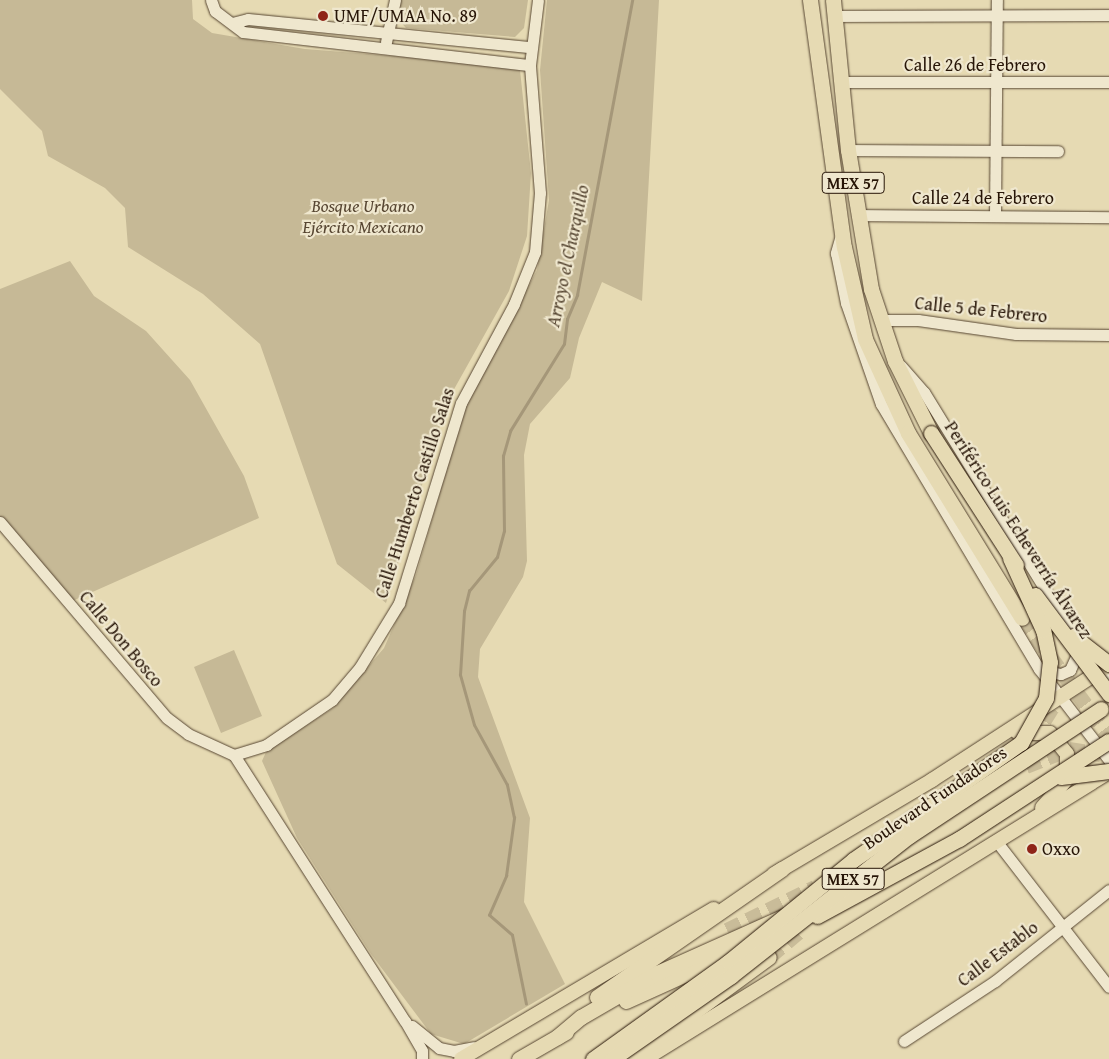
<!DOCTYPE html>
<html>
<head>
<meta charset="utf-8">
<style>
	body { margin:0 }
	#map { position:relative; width:1109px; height:1059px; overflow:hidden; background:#e6dab3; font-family:"Gentium Book Plus",serif }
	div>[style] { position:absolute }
	.green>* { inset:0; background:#c6b996 }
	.stream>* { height:2.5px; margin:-1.25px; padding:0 1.25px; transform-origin:1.25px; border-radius:1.25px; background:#a59779 }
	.highway-tunnel>* { height:15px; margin-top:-7.5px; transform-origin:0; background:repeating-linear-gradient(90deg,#c9bc99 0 15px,transparent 0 23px) }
	.roads { filter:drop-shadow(0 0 1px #574632) drop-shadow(0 0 1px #574632) }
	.minor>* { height:11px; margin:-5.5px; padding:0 5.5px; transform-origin:5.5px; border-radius:5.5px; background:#efe7ce }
	.major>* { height:14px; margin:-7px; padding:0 7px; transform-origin:7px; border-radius:7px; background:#e6dab3 }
	.highway>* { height:15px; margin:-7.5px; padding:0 7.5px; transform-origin:7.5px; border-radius:7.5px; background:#e6dab3 }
	.bridges { filter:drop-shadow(0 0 1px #271507) drop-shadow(0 0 1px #271507) }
	.highway-bridge>* { height:15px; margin:-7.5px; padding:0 7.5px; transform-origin:7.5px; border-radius:7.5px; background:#e6dab3 }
	.dots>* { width:14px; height:14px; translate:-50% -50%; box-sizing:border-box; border:2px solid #efe7ce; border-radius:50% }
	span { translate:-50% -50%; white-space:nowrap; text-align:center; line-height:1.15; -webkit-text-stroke:4.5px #efe7ce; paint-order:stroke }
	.shield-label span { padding:1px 4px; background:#efe7ce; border:1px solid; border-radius:4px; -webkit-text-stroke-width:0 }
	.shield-label { font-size:16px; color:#271507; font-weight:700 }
	.poi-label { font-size:18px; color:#271507 }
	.left { translate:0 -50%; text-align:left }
	.street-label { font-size:18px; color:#271507 }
	.park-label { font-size:18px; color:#574632; font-style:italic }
	.water-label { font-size:19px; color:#594935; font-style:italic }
</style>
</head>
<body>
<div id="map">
	<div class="green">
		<i style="clip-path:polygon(0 0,192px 0,193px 19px,212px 33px,305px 49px,508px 65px,520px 70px,531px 173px,527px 236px,509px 291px,448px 400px,386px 603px,337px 564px,260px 344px,203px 294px,128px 247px,125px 208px,105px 188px,48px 156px,42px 131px,0 89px)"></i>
		<i style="clip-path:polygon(399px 0,528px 0,524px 28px,515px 37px,406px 28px,397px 18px)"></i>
		<i style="clip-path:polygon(547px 0,659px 0,642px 301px,602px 282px,579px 338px,570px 378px,530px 424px,524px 455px,527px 561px,523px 577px,480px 649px,478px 677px,530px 818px,524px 902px,565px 984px,464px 1044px,431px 1034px,371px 954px,297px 838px,262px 761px,266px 752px,333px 708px,384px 648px,416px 575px,465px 406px,537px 270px,549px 200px,540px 70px)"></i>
		<i style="clip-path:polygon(70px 261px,94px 296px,146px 331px,190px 380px,244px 476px,259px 518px,70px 602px,0 519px,0 289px)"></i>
		<i style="clip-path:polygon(234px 650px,262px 716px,221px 733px,194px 667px)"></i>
	</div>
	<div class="stream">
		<i style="left:526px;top:1004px;width:70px;rotate:-101.5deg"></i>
		<i style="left:512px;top:935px;width:30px;rotate:-139deg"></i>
		<i style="left:489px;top:915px;width:43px;rotate:-66.4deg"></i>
		<i style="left:506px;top:876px;width:59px;rotate:-82.1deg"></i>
		<i style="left:514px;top:818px;width:34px;rotate:-102deg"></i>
		<i style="left:507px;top:785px;width:68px;rotate:-118.8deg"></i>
		<i style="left:474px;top:725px;width:52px;rotate:-105.6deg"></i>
		<i style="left:460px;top:675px;width:64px;rotate:-86.4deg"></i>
		<i style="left:464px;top:611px;width:21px;rotate:-76deg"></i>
		<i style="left:469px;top:591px;width:44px;rotate:-50.5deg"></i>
		<i style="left:497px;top:557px;width:27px;rotate:-75deg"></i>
		<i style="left:504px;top:531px;width:75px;rotate:-90.8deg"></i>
		<i style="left:503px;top:456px;width:26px;rotate:-74deg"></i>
		<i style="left:510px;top:431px;width:102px;rotate:-58.2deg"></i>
		<i style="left:564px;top:344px;width:25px;rotate:-83deg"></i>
		<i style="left:567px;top:319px;width:26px;rotate:-67deg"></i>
		<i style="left:577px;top:295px;width:300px;rotate:-79.4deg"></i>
	</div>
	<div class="highway-tunnel">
		<i style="left:1022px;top:618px;width:147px;rotate:53.6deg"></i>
		<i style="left:1015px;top:755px;width:23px;rotate:-41deg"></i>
		<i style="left:1032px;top:740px;width:44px;rotate:-58.1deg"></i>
		<i style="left:1055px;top:703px;width:37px;rotate:-88deg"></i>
		<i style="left:1026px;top:766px;width:46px;rotate:-21.6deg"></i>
		<i style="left:1069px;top:749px;width:32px;rotate:9deg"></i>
		<i style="left:727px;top:930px;width:98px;rotate:-26deg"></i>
		<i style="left:769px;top:957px;width:43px;rotate:-40.3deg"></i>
	</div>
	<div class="roads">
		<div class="minor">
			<i style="left:211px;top:0;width:12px;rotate:70deg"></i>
			<i style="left:215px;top:11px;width:35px;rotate:37deg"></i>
			<i style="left:243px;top:32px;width:289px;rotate:6.6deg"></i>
			<i style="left:834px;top:16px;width:275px;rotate:-0.2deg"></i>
			<i style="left:232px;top:23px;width:16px;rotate:-14deg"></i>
			<i style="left:248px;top:19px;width:284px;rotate:5.7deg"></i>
			<i style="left:386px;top:42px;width:43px;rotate:-77.9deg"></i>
			<i style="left:842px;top:82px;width:267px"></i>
			<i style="left:848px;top:150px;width:210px;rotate:0.3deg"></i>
			<i style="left:857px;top:215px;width:252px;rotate:0.5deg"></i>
			<i style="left:995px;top:215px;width:215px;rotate:-89.5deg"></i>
			<i style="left:841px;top:235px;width:19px;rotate:106deg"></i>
			<i style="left:836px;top:253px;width:51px;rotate:78.7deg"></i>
			<i style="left:846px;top:303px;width:107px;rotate:70.9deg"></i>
			<i style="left:881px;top:404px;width:309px;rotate:59.2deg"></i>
			<i style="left:1039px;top:669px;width:115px;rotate:52.4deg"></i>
			<i style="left:880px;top:320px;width:38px"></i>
			<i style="left:918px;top:320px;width:99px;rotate:8.1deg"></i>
			<i style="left:1016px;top:334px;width:93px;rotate:0.6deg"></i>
			<i style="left:901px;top:366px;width:35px;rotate:49deg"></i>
			<i style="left:924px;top:392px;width:289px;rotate:58.5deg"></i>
			<i style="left:0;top:522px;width:257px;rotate:49.6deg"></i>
			<i style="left:167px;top:718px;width:26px;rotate:37deg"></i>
			<i style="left:188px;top:734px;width:51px;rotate:24.5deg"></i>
			<i style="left:1095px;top:665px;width:21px;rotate:47deg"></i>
			<i style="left:1043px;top:670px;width:18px;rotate:13deg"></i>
			<i style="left:1061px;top:674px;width:10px;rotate:-24deg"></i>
			<i style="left:1070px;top:670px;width:22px;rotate:-66deg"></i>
			<i style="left:234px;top:755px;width:34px;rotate:-17deg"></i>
			<i style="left:266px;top:745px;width:80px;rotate:-34.3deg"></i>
			<i style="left:332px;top:700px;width:43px;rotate:-49.7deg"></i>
			<i style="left:360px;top:667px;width:75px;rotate:-58.6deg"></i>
			<i style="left:399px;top:603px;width:209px;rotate:-72.8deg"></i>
			<i style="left:461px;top:403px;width:112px;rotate:-61.8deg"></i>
			<i style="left:514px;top:304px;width:56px;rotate:-68deg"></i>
			<i style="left:535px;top:252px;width:59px;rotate:-85.2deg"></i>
			<i style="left:540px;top:193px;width:128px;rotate:-94.5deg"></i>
			<i style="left:530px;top:65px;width:65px;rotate:-83deg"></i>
			<i style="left:234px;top:755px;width:316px;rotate:57.3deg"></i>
			<i style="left:405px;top:1021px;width:34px;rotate:60deg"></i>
			<i style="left:422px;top:1051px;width:8px;rotate:90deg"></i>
			<i style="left:997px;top:842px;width:183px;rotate:52.3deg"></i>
			<i style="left:412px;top:1026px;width:35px;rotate:39deg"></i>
			<i style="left:439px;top:1048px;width:15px;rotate:11deg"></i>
			<i style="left:454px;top:1051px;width:20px;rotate:-11deg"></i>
			<i style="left:904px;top:1041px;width:109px;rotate:-33.4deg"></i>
			<i style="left:995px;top:981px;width:146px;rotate:-38.6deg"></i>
		</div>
		<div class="major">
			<i style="left:1018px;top:733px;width:32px"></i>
			<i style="left:1050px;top:733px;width:27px;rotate:51deg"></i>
			<i style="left:1067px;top:754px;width:25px;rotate:90deg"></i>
			<i style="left:1067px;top:779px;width:38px;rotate:131deg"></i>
			<i style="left:774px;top:874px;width:184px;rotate:-30.7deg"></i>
			<i style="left:932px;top:780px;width:211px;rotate:-33deg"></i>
			<i style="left:461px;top:1059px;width:294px;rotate:-30.7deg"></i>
			<i style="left:645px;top:1059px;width:546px;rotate:-31.74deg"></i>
		</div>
		<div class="highway">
			<i style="left:810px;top:0;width:249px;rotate:82.2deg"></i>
			<i style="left:844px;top:247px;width:94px;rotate:77.1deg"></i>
			<i style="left:865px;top:339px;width:103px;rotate:65.4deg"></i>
			<i style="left:908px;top:433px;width:217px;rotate:58.4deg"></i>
			<i style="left:833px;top:0;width:151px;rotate:84.3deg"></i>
			<i style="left:848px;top:150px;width:141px;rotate:80.6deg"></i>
			<i style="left:871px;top:289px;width:76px;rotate:71.6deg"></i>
			<i style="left:895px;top:361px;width:80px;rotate:63.4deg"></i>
			<i style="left:597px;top:997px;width:225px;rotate:-34.7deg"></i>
			<i style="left:626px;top:1001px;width:124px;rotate:-24.3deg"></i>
			<i style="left:557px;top:1037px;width:31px;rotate:-40deg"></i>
			<i style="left:581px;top:1017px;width:88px;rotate:-30.1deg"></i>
			<i style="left:657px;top:973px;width:137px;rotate:-24.1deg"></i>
			<i style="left:519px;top:1059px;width:54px;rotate:-29.9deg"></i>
			<i style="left:630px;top:1059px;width:172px;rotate:-36.3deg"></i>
		</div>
	</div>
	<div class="bridges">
		<div class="highway-bridge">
			<i style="left:931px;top:433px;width:157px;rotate:57.2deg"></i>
			<i style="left:1035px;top:595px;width:124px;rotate:53.2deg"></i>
			<i style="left:1073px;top:636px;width:46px;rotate:37.9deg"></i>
			<i style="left:1061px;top:777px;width:48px;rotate:-7.1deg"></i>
			<i style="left:817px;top:916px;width:162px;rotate:-28.5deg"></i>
			<i style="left:959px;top:839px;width:179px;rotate:-33.2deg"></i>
			<i style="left:593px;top:1059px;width:166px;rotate:-35.7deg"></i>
			<i style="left:728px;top:962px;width:161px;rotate:-39.2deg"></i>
			<i style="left:853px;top:860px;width:205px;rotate:-34.9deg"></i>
			<i style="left:1021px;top:743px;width:51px;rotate:-60.9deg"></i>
			<i style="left:1046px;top:698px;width:36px;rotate:-84deg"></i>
			<i style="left:1050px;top:662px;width:33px;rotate:-102deg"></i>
			<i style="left:1043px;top:630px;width:79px;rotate:-114.6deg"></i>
			<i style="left:612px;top:1059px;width:145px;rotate:-34.9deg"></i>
			<i style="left:731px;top:976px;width:226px;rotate:-38.2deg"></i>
			<i style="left:909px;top:836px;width:230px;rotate:-33.5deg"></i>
		</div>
	</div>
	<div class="dots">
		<i style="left:323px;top:16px;background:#8f2418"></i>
		<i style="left:1032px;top:849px;background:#8f2418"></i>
	</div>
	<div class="shield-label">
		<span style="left:853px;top:183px">MEX 57</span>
		<span style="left:853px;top:879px">MEX 57</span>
	</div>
	<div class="poi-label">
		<span class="left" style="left:334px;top:16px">UMF/UMAA No. 89</span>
		<span class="left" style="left:1042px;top:849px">Oxxo</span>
	</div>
	<div class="street-label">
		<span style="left:975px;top:65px">Calle 26 de Febrero</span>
		<span style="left:983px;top:198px">Calle 24 de Febrero</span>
		<span style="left:981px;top:310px;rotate:6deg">Calle 5 de Febrero</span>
		<span style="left:415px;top:493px;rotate:-72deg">Calle Humberto Castillo Salas</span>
		<span style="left:1018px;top:530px;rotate:57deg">Periférico Luis Echeverría Álvarez</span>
		<span style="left:121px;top:639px;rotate:50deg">Calle Don Bosco</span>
		<span style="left:935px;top:798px;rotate:-34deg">Boulevard Fundadores</span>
		<span style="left:998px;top:954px;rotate:-37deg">Calle Establo</span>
	</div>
	<div class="park-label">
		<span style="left:363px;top:217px">Bosque Urbano<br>Ejército Mexicano</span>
	</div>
	<div class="water-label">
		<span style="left:568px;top:256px;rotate:-78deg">Arroyo el Charquillo</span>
	</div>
</div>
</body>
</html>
